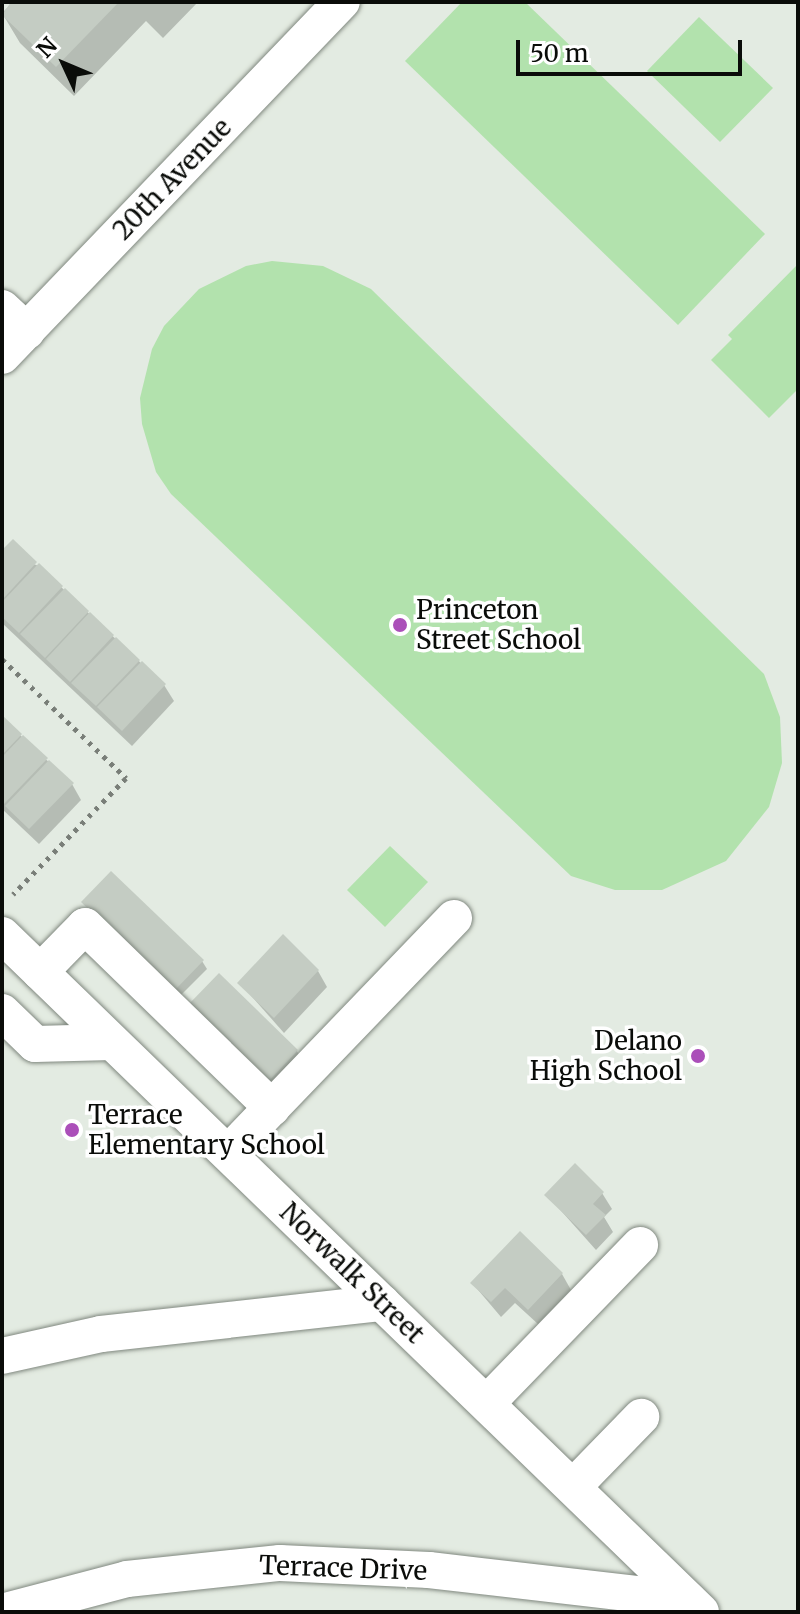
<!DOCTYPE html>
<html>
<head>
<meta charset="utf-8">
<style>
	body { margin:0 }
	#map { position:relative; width:800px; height:1614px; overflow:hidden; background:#e3ebe2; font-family:Merriweather,serif }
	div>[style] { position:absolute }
	.green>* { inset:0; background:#b2e2ad }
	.shadow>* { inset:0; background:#0003 }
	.building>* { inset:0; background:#c4ccc3 }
	.path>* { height:5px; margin-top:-2.5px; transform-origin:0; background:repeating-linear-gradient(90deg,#797e78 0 4px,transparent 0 10px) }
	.roads { filter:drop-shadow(0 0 2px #80887f) drop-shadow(0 0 2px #80887f) }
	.minor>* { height:36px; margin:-18px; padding:0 18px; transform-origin:18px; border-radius:18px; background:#fff }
	.dots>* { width:22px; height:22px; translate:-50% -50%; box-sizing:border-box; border:4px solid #fff; border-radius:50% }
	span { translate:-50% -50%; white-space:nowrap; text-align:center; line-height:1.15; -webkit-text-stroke:7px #fff; paint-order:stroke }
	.street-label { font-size:26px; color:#0a0c09 }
	.poi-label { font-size:26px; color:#0a0c09 }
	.left { translate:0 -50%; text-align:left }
	.right { translate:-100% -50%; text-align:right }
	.frame { position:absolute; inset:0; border:4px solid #0a0c09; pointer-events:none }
	.north { position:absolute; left:24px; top:24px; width:80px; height:80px; -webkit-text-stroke:6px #fff; paint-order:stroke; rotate:314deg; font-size:22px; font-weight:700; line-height:32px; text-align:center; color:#0a0c09 }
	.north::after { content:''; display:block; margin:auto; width:28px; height:36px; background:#0a0c09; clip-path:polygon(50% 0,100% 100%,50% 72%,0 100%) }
	.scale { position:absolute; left:516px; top:40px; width:226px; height:36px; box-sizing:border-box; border:4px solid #0a0c09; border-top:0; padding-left:10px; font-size:24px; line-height:28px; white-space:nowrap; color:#0a0c09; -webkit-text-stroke:6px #fff; paint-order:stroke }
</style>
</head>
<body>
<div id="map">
	<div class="green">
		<i style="clip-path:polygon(462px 2px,525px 2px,765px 234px,678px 325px,405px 61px)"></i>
		<i style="clip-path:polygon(699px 17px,773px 88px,720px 142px,647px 71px)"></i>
		<i style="clip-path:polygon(272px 261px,323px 266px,371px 289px,764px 674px,780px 717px,782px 763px,769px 807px,726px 861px,662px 890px,615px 890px,571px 876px,171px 494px,156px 472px,142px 424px,140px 398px,152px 349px,164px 326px,199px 289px,246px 266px)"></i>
		<i style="clip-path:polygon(798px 264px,798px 389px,769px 418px,711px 360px,732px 339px,728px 335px)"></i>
		<i style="clip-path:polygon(390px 846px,428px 882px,385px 927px,347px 890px)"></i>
	</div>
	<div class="shadow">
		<i style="clip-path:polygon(13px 2px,198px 2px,163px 38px,146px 21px,74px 96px,20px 43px,2px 13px)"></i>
		<i style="clip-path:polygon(2px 553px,39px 566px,164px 685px,174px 701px,132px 746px,2px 623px)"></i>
		<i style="clip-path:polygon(2px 718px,72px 784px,81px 800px,39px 844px,2px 809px)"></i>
		<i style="clip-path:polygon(84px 903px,202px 961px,207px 969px,179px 997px)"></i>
		<i style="clip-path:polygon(318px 971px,327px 987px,284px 1033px,240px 983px)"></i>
		<i style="clip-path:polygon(191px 1005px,297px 1051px,301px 1059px,273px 1088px)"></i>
		<i style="clip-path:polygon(602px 1193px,612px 1209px,604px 1217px,613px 1232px,596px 1250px,547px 1195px)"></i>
		<i style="clip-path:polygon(562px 1274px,571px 1290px,538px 1324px,515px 1303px,501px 1317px,473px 1284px)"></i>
	</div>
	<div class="building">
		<i style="clip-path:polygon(11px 2px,119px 2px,56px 67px,2px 15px)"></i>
		<i style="clip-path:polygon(13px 539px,37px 562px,2px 600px,2px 550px)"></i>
		<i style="clip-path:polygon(39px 563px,63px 586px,19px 633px,2px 617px,2px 602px)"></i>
		<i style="clip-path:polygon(65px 588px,89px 611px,45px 658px,20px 634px)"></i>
		<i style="clip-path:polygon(90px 612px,114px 635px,70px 682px,46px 659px)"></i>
		<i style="clip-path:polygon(116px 637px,140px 660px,96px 706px,71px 683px)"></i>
		<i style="clip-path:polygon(142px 661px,166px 684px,122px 731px,97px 707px)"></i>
		<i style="clip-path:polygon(2px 715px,22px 734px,2px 755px)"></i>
		<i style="clip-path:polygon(23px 735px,48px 758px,2px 806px,2px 757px)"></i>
		<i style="clip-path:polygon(49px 760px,74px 783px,29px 829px,5px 806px)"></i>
		<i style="clip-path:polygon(111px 871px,204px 960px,174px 991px,81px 902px)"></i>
		<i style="clip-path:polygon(283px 934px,319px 970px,274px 1018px,237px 983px)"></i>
		<i style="clip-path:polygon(219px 973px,298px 1050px,268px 1082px,188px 1005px)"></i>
		<i style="clip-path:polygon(575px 1163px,604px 1192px,593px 1204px,606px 1215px,586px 1235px,544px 1195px)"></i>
		<i style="clip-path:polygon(520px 1231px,563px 1273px,528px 1310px,505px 1288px,491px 1302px,470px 1283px)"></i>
	</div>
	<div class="path">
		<i style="left:2px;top:659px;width:172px;rotate:43.8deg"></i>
		<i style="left:126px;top:778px;width:162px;rotate:134.2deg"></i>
	</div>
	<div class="roads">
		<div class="minor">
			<i style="left:2px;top:308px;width:34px;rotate:43deg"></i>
			<i style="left:2px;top:356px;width:491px;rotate:-46.2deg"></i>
			<i style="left:2px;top:935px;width:973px;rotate:44.08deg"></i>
			<i style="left:40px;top:972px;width:64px;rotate:-45.6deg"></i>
			<i style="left:85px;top:926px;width:261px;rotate:44.2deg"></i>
			<i style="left:2px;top:1012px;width:46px;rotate:44.1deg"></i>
			<i style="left:35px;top:1044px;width:77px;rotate:-1.5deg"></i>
			<i style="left:228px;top:1153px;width:326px;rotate:-46.1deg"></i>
			<i style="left:2px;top:1356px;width:101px;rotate:-12.5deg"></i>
			<i style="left:101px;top:1334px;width:283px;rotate:-6.3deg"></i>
			<i style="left:487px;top:1403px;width:220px;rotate:-45.9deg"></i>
			<i style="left:573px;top:1487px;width:98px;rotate:-45.8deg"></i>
			<i style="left:2px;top:1612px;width:129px;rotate:-14.8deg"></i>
			<i style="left:127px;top:1579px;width:154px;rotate:-6deg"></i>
			<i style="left:280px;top:1563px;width:149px;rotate:2.7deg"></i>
			<i style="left:429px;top:1570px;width:261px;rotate:6.6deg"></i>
		</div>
	</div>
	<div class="dots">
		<i style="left:400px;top:625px;background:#ab4fb9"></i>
		<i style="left:698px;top:1056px;background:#ab4fb9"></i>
		<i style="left:72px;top:1130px;background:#ab4fb9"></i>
	</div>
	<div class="street-label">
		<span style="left:172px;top:179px;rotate:-46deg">20th Avenue</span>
		<span style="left:352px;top:1273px;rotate:44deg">Norwalk Street</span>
		<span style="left:343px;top:1568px;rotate:2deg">Terrace Drive</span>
	</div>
	<div class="poi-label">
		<span class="left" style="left:416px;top:625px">Princeton<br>Street School</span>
		<span class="right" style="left:682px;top:1056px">Delano<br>High School</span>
		<span class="left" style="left:88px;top:1130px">Terrace<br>Elementary School</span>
	</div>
	<div class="frame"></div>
	<div class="north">N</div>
	<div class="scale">50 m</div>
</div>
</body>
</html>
